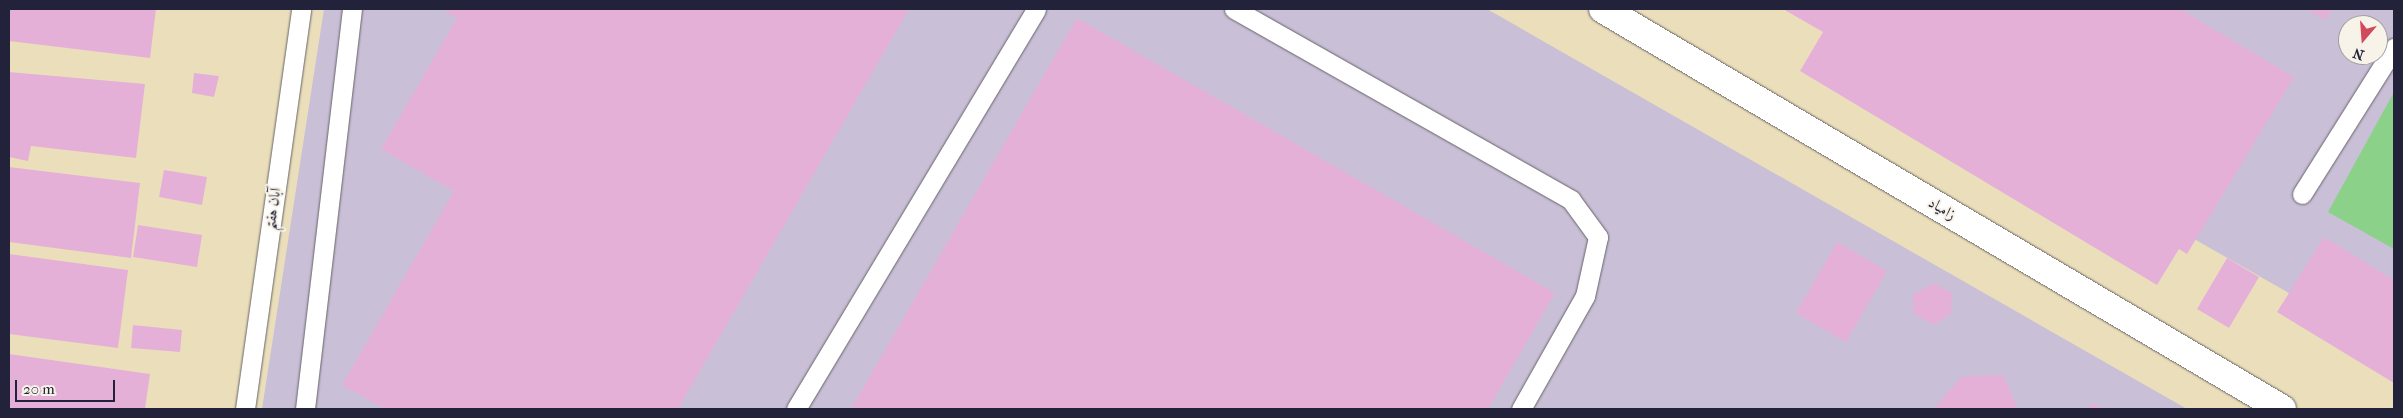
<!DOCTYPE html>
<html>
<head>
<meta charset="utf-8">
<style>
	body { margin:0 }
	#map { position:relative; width:2403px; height:418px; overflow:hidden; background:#ebdfbb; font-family:"IM FELL French Canon",Amiri,serif }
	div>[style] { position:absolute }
	.industrial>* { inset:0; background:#c9bfd7 }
	.green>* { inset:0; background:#8cd18a }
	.building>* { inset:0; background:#e5b0d7 }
	.roads { filter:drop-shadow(0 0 1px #686468) drop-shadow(0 0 1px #686468) }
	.service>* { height:19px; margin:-9.5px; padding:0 9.5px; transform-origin:9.5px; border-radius:9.5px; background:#fff }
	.tertiary>* { height:28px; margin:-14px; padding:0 14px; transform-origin:14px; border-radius:14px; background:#fff }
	span { translate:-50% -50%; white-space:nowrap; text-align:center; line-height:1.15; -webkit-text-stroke:4px #f7f3e8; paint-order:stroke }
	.street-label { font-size:15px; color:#22223b }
	.frame { position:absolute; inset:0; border:10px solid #22223b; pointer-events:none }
	.north { position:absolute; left:2338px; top:15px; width:50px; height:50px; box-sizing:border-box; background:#f7f3e8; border:1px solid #a29fa3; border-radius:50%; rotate:198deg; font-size:14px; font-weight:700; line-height:20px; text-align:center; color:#22223b }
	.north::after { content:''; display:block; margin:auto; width:18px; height:22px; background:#d1495b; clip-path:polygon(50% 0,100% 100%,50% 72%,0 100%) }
	.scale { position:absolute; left:15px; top:380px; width:100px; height:22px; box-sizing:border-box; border:2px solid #22223b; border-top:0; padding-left:6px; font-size:15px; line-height:18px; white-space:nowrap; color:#22223b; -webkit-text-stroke:4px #f7f3e8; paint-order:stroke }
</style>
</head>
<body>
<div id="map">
	<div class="industrial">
		<i style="clip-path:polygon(324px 9px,1487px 9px,2187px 409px,262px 409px)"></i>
		<i style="clip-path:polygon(evenodd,1791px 9px,2394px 9px,2394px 353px,1791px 9px,2348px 25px,2378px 25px,2378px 55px,2348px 55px,2348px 25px)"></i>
	</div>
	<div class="green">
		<i style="clip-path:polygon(2394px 92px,2394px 249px,2328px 212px)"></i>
	</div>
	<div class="building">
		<i style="clip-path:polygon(9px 9px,156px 9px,150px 58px,9px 41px)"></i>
		<i style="clip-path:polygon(442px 9px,909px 9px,678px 409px,385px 409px,342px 385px,454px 191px,381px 149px,457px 18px)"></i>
		<i style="clip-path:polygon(1783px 9px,2180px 9px,2294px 77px,2187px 254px,2179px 249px,2157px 285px,1800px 71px,1823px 32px)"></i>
		<i style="clip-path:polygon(2306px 9px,2332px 9px,2325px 20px)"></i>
		<i style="clip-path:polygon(1077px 18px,1555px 293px,1488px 409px,851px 409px)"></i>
		<i style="clip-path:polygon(9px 72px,145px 84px,136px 158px,31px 146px,28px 161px,9px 157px)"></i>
		<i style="clip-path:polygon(194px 73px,219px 76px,214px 97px,192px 93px)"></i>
		<i style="clip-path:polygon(9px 167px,140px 183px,131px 258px,9px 242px)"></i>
		<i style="clip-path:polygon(164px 170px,207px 177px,202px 205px,159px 197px)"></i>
		<i style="clip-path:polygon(138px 225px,202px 235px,197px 267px,133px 257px)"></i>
		<i style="clip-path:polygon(2324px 237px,2394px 280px,2394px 383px,2277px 312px)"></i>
		<i style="clip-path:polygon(1837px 242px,1887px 271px,1846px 342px,1796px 313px)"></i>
		<i style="clip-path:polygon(9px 254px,128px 270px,118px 348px,9px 334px)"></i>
		<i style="clip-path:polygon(2227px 258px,2259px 277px,2229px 328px,2197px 309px)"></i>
		<i style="clip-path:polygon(1934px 283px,1952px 293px,1951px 314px,1934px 325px,1914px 314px,1913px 294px)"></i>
		<i style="clip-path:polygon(133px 325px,182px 330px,180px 352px,131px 348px)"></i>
		<i style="clip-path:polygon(9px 354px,150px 374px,145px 409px,9px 409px)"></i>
		<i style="clip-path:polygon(2003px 375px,2018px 409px,1934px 409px,1961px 377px)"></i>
		<i style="clip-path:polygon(2092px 403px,2104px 409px,2088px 409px)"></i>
	</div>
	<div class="roads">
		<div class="service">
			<i style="left:1234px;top:9px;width:387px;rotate:29.5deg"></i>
			<i style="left:1571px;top:200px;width:46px;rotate:53.9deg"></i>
			<i style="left:1598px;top:237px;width:60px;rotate:102.4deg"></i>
			<i style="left:1585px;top:296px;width:130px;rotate:119.5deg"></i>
			<i style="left:2302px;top:194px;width:173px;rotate:-57.8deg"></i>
			<i style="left:245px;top:409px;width:404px;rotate:-82deg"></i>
			<i style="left:305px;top:409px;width:403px;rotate:-83.3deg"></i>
			<i style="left:796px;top:409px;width:466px;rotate:-59deg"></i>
		</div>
		<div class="tertiary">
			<i style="left:1603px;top:9px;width:788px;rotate:30.5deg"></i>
		</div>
	</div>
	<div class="street-label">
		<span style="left:273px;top:209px;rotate:-82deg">آبان هفتم</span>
		<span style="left:1942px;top:209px;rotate:31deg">زامیاد</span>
	</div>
	<div class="frame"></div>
	<div class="north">N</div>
	<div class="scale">20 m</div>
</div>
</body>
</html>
